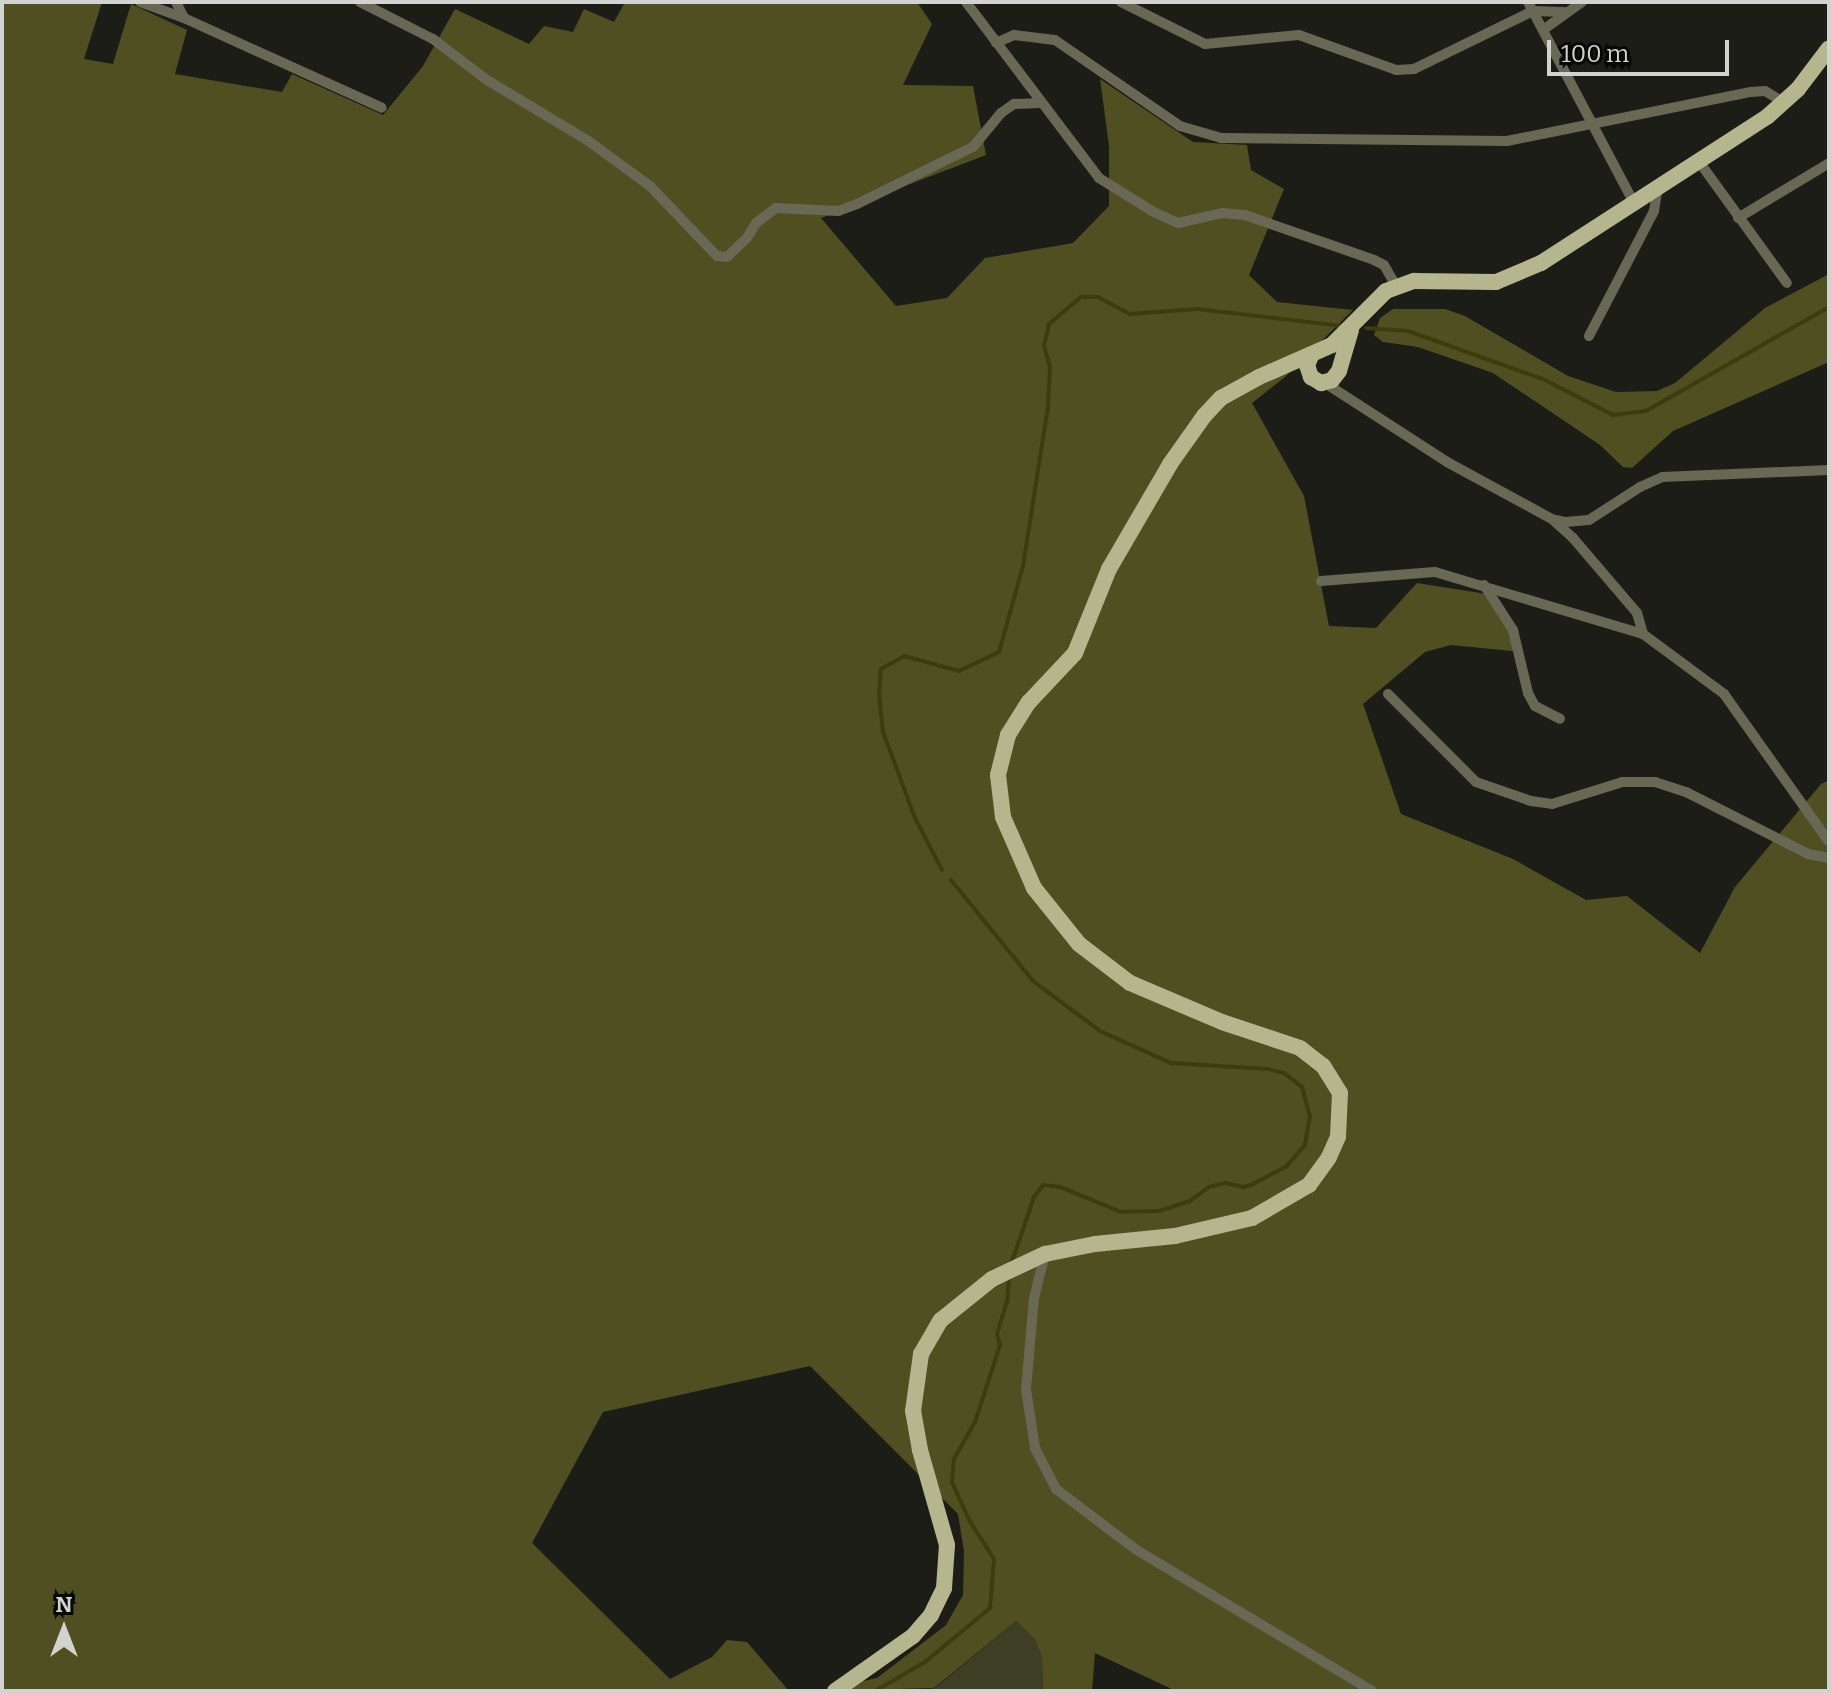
<!DOCTYPE html>
<html>
<head>
<meta charset="utf-8">
<style>
	body { margin:0 }
	#map { position:relative; width:1831px; height:1693px; overflow:hidden; background:#1d1d18; font-family:Bitter,serif }
	div>[style] { position:absolute }
	.green>* { inset:0; background:#3e3e24 }
	.forest>* { inset:0; background:#4f4f21 }
	.stream>* { height:4px; margin:-2px; padding:0 2px; transform-origin:2px; border-radius:2px; background:#3c3c0c }
	.minor>* { height:10px; margin:-5px; padding:0 5px; transform-origin:5px; border-radius:5px; background:#686855 }
	.primary>* { height:16px; margin:-8px; padding:0 8px; transform-origin:8px; border-radius:8px; background:#b5b68d }
	span { translate:-50% -50%; white-space:nowrap; text-align:center; line-height:1.15; -webkit-text-stroke:7px #070705; paint-order:stroke }
	.frame { position:absolute; inset:0; border:4px solid #d2d2ce; pointer-events:none }
	.north { position:absolute; left:24px; top:1589px; width:80px; height:80px; -webkit-text-stroke:6px #070705; paint-order:stroke; rotate:0deg; font-size:22px; font-weight:700; line-height:32px; text-align:center; color:#d2d2ce }
	.north::after { content:''; display:block; margin:auto; width:28px; height:36px; background:#d2d2ce; clip-path:polygon(50% 0,100% 100%,50% 72%,0 100%) }
	.scale { position:absolute; left:1547px; top:40px; width:182px; height:36px; box-sizing:border-box; border:4px solid #d2d2ce; border-top:0; padding-left:10px; font-size:24px; line-height:28px; white-space:nowrap; color:#d2d2ce; -webkit-text-stroke:6px #070705; paint-order:stroke }
</style>
</head>
<body>
<div id="map">
	<div class="green">
		<i style="clip-path:polygon(1016px 1621px,1035px 1640px,1042px 1658px,1043px 1691px,916px 1691px,935px 1688px)"></i>
	</div>
	<div class="forest">
		<i style="clip-path:polygon(2px 2px,102px 2px,84px 59px,113px 64px,131px 4px,187px 30px,175px 74px,282px 92px,292px 74px,383px 115px,423px 66px,455px 9px,529px 44px,544px 26px,573px 32px,584px 9px,614px 22px,625px 2px,917px 2px,932px 24px,903px 85px,973px 86px,986px 155px,821px 218px,896px 306px,947px 298px,985px 258px,1073px 243px,1109px 206px,1109px 146px,1100px 79px,1193px 142px,1247px 145px,1251px 170px,1284px 189px,1249px 275px,1277px 302px,1353px 310px,1285px 377px,1252px 403px,1304px 496px,1329px 626px,1376px 628px,1417px 583px,1493px 595px,1522px 652px,1451px 645px,1425px 652px,1363px 704px,1401px 814px,1513px 859px,1586px 900px,1627px 896px,1700px 953px,1735px 887px,1821px 784px,1829px 780px,1829px 1691px,1176px 1691px,1095px 1653px,1092px 1691px,1043px 1691px,1042px 1658px,1035px 1640px,1016px 1621px,934px 1688px,818px 1691px,877px 1678px,946px 1625px,963px 1595px,964px 1551px,958px 1514px,810px 1366px,603px 1412px,532px 1543px,670px 1679px,712px 1657px,727px 1640px,747px 1642px,789px 1691px,2px 1691px)"></i>
		<i style="clip-path:polygon(1829px 274px,1829px 362px,1673px 431px,1632px 468px,1623px 467px,1600px 445px,1493px 373px,1418px 347px,1383px 342px,1374px 335px,1380px 318px,1393px 309px,1445px 309px,1465px 316px,1568px 376px,1616px 392px,1657px 391px,1675px 383px,1765px 308px)"></i>
	</div>
	<div class="stream">
		<i style="left:1366px;top:328px;width:42px;rotate:4.1deg"></i>
		<i style="left:1408px;top:331px;width:143px;rotate:19.6deg"></i>
		<i style="left:1543px;top:379px;width:79px;rotate:27.2deg"></i>
		<i style="left:1613px;top:415px;width:33px;rotate:-7deg"></i>
		<i style="left:1646px;top:411px;width:210px;rotate:-29.6deg"></i>
		<i style="left:942px;top:870px;width:59px;rotate:-117.4deg"></i>
		<i style="left:915px;top:818px;width:92px;rotate:-110.4deg"></i>
		<i style="left:883px;top:732px;width:36px;rotate:-96deg"></i>
		<i style="left:879px;top:696px;width:27px;rotate:-86deg"></i>
		<i style="left:881px;top:669px;width:26px;rotate:-29deg"></i>
		<i style="left:904px;top:656px;width:57px;rotate:15.3deg"></i>
		<i style="left:959px;top:671px;width:44px;rotate:-25.4deg"></i>
		<i style="left:999px;top:652px;width:89px;rotate:-74.4deg"></i>
		<i style="left:1023px;top:566px;width:161px;rotate:-81.1deg"></i>
		<i style="left:1048px;top:407px;width:40px;rotate:-87.1deg"></i>
		<i style="left:1050px;top:367px;width:22px;rotate:-106deg"></i>
		<i style="left:1044px;top:346px;width:23px;rotate:-77deg"></i>
		<i style="left:1049px;top:324px;width:42px;rotate:-40.2deg"></i>
		<i style="left:1081px;top:297px;width:17px"></i>
		<i style="left:1098px;top:297px;width:36px;rotate:28deg"></i>
		<i style="left:1130px;top:314px;width:67px;rotate:-4.3deg"></i>
		<i style="left:1197px;top:309px;width:146px;rotate:6.7deg"></i>
		<i style="left:951px;top:880px;width:130px;rotate:50.9deg"></i>
		<i style="left:1033px;top:981px;width:84px;rotate:36.7deg"></i>
		<i style="left:1100px;top:1031px;width:78px;rotate:24.3deg"></i>
		<i style="left:1171px;top:1063px;width:97px;rotate:3.5deg"></i>
		<i style="left:1268px;top:1069px;width:16px;rotate:14deg"></i>
		<i style="left:1284px;top:1073px;width:23px;rotate:38deg"></i>
		<i style="left:1302px;top:1087px;width:30px;rotate:75deg"></i>
		<i style="left:1310px;top:1116px;width:29px;rotate:100deg"></i>
		<i style="left:1305px;top:1145px;width:28px;rotate:131deg"></i>
		<i style="left:1287px;top:1166px;width:41px;rotate:152.2deg"></i>
		<i style="left:1251px;top:1185px;width:8px;rotate:166deg"></i>
		<i style="left:1243px;top:1187px;width:18px;rotate:-167deg"></i>
		<i style="left:1225px;top:1183px;width:16px;rotate:166deg"></i>
		<i style="left:1209px;top:1187px;width:24px;rotate:144deg"></i>
		<i style="left:1190px;top:1201px;width:32px;rotate:162deg"></i>
		<i style="left:1160px;top:1211px;width:39px;rotate:179deg"></i>
		<i style="left:1121px;top:1212px;width:66px;rotate:-157.7deg"></i>
		<i style="left:1060px;top:1187px;width:17px;rotate:-173deg"></i>
		<i style="left:1043px;top:1185px;width:15px;rotate:127deg"></i>
		<i style="left:1034px;top:1197px;width:71px;rotate:108.9deg"></i>
		<i style="left:875px;top:1691px;width:58px;rotate:-30.1deg"></i>
		<i style="left:925px;top:1662px;width:85px;rotate:-39.7deg"></i>
		<i style="left:990px;top:1608px;width:49px;rotate:-85.3deg"></i>
		<i style="left:994px;top:1559px;width:46px;rotate:-122.7deg"></i>
		<i style="left:969px;top:1520px;width:42px;rotate:-114.1deg"></i>
		<i style="left:952px;top:1482px;width:23px;rotate:-85deg"></i>
		<i style="left:954px;top:1459px;width:43px;rotate:-60.4deg"></i>
		<i style="left:975px;top:1422px;width:81px;rotate:-72deg"></i>
		<i style="left:1000px;top:1345px;width:11px;rotate:-105deg"></i>
		<i style="left:997px;top:1334px;width:34px;rotate:-73deg"></i>
		<i style="left:1007px;top:1302px;width:25px;rotate:-85deg"></i>
	</div>
	<div class="minor">
		<i style="left:140px;top:2px;width:47px;rotate:20deg"></i>
		<i style="left:176px;top:2px;width:18px;rotate:63deg"></i>
		<i style="left:184px;top:18px;width:217px;rotate:24.4deg"></i>
		<i style="left:360px;top:2px;width:82px;rotate:26.9deg"></i>
		<i style="left:433px;top:39px;width:68px;rotate:37.2deg"></i>
		<i style="left:487px;top:80px;width:117px;rotate:31deg"></i>
		<i style="left:587px;top:140px;width:78px;rotate:36.1deg"></i>
		<i style="left:650px;top:186px;width:97px;rotate:46.3deg"></i>
		<i style="left:717px;top:256px;width:10px;rotate:6deg"></i>
		<i style="left:727px;top:257px;width:28px;rotate:-44deg"></i>
		<i style="left:747px;top:238px;width:17px;rotate:-59deg"></i>
		<i style="left:756px;top:223px;width:25px;rotate:-37deg"></i>
		<i style="left:776px;top:208px;width:62px;rotate:2.8deg"></i>
		<i style="left:838px;top:211px;width:20px;rotate:-20deg"></i>
		<i style="left:857px;top:204px;width:129px;rotate:-26.2deg"></i>
		<i style="left:973px;top:147px;width:44px;rotate:-50.5deg"></i>
		<i style="left:1001px;top:113px;width:16px;rotate:-35deg"></i>
		<i style="left:1014px;top:104px;width:25px;rotate:-2deg"></i>
		<i style="left:966px;top:2px;width:221px;rotate:52.9deg"></i>
		<i style="left:1099px;top:178px;width:62px;rotate:31.9deg"></i>
		<i style="left:1152px;top:211px;width:29px;rotate:25deg"></i>
		<i style="left:1178px;top:223px;width:45px;rotate:-12.8deg"></i>
		<i style="left:1222px;top:213px;width:23px;rotate:5deg"></i>
		<i style="left:1245px;top:215px;width:137px;rotate:19.2deg"></i>
		<i style="left:1374px;top:260px;width:11px;rotate:27deg"></i>
		<i style="left:1384px;top:265px;width:24px;rotate:60deg"></i>
		<i style="left:1121px;top:2px;width:94px;rotate:26.6deg"></i>
		<i style="left:1205px;top:44px;width:94px;rotate:-5.5deg"></i>
		<i style="left:1299px;top:35px;width:103px;rotate:19.8deg"></i>
		<i style="left:1396px;top:70px;width:18px;rotate:-3deg"></i>
		<i style="left:1414px;top:69px;width:132px;rotate:-26deg"></i>
		<i style="left:1533px;top:11px;width:31px;rotate:2deg"></i>
		<i style="left:1528px;top:2px;width:229px;rotate:62.2deg"></i>
		<i style="left:1543px;top:30px;width:48px;rotate:-35.7deg"></i>
		<i style="left:996px;top:43px;width:20px;rotate:-24deg"></i>
		<i style="left:1014px;top:35px;width:41px;rotate:7deg"></i>
		<i style="left:1055px;top:40px;width:152px;rotate:34.5deg"></i>
		<i style="left:1180px;top:126px;width:43px;rotate:16.3deg"></i>
		<i style="left:1221px;top:138px;width:286px;rotate:0.6deg"></i>
		<i style="left:1507px;top:141px;width:249px;rotate:-11.4deg"></i>
		<i style="left:1751px;top:92px;width:14px;rotate:-4deg"></i>
		<i style="left:1765px;top:91px;width:21px;rotate:31deg"></i>
		<i style="left:1700px;top:163px;width:148px;rotate:54.1deg"></i>
		<i style="left:1738px;top:218px;width:106px;rotate:-31.1deg"></i>
		<i style="left:1589px;top:336px;width:141px;rotate:-62.5deg"></i>
		<i style="left:1654px;top:211px;width:20px;rotate:-81deg"></i>
		<i style="left:1325px;top:383px;width:145px;rotate:32.9deg"></i>
		<i style="left:1447px;top:462px;width:119px;rotate:28.5deg"></i>
		<i style="left:1552px;top:519px;width:13px;rotate:13deg"></i>
		<i style="left:1565px;top:522px;width:24px;rotate:-5deg"></i>
		<i style="left:1589px;top:520px;width:61px;rotate:-32.9deg"></i>
		<i style="left:1640px;top:487px;width:24px;rotate:-24deg"></i>
		<i style="left:1662px;top:477px;width:167px;rotate:-2.4deg"></i>
		<i style="left:1553px;top:520px;width:27px;rotate:42deg"></i>
		<i style="left:1573px;top:538px;width:99px;rotate:49.5deg"></i>
		<i style="left:1637px;top:613px;width:22px;rotate:74deg"></i>
		<i style="left:1643px;top:634px;width:101px;rotate:36.5deg"></i>
		<i style="left:1724px;top:694px;width:181px;rotate:54.6deg"></i>
		<i style="left:1321px;top:581px;width:114px;rotate:-4.5deg"></i>
		<i style="left:1435px;top:572px;width:217px;rotate:16.6deg"></i>
		<i style="left:1484px;top:585px;width:54px;rotate:57.2deg"></i>
		<i style="left:1513px;top:630px;width:65px;rotate:76.6deg"></i>
		<i style="left:1528px;top:693px;width:15px;rotate:62deg"></i>
		<i style="left:1535px;top:706px;width:28px;rotate:27deg"></i>
		<i style="left:1388px;top:694px;width:124px;rotate:45deg"></i>
		<i style="left:1476px;top:782px;width:58px;rotate:19.1deg"></i>
		<i style="left:1531px;top:801px;width:21px;rotate:8deg"></i>
		<i style="left:1552px;top:804px;width:73px;rotate:-17.4deg"></i>
		<i style="left:1622px;top:782px;width:33px"></i>
		<i style="left:1655px;top:782px;width:33px;rotate:18deg"></i>
		<i style="left:1686px;top:792px;width:137px;rotate:26.9deg"></i>
		<i style="left:1808px;top:854px;width:21px;rotate:11deg"></i>
		<i style="left:1045px;top:1254px;width:45px;rotate:104deg"></i>
		<i style="left:1034px;top:1298px;width:91px;rotate:95deg"></i>
		<i style="left:1026px;top:1389px;width:60px;rotate:81.3deg"></i>
		<i style="left:1035px;top:1448px;width:46px;rotate:62.9deg"></i>
		<i style="left:1056px;top:1489px;width:99px;rotate:37.2deg"></i>
		<i style="left:1135px;top:1549px;width:276px;rotate:30.9deg"></i>
	</div>
	<div class="primary">
		<i style="left:1311px;top:356px;width:10px;rotate:114deg"></i>
		<i style="left:1307px;top:365px;width:13px;rotate:72deg"></i>
		<i style="left:1311px;top:377px;width:12px;rotate:31deg"></i>
		<i style="left:1321px;top:383px;width:11px;rotate:-15deg"></i>
		<i style="left:1332px;top:380px;width:11px;rotate:-52deg"></i>
		<i style="left:1339px;top:371px;width:43px;rotate:-73.7deg"></i>
		<i style="left:835px;top:1691px;width:95px;rotate:-35.2deg"></i>
		<i style="left:913px;top:1636px;width:28px;rotate:-49deg"></i>
		<i style="left:931px;top:1615px;width:30px;rotate:-64deg"></i>
		<i style="left:944px;top:1588px;width:43px;rotate:-86deg"></i>
		<i style="left:947px;top:1545px;width:99px;rotate:-105.9deg"></i>
		<i style="left:920px;top:1450px;width:40px;rotate:-100deg"></i>
		<i style="left:913px;top:1411px;width:58px;rotate:-82deg"></i>
		<i style="left:921px;top:1354px;width:39px;rotate:-60deg"></i>
		<i style="left:941px;top:1320px;width:65px;rotate:-38.8deg"></i>
		<i style="left:992px;top:1279px;width:59px;rotate:-25.3deg"></i>
		<i style="left:1045px;top:1254px;width:51px;rotate:-11.3deg"></i>
		<i style="left:1095px;top:1244px;width:80px;rotate:-5.7deg"></i>
		<i style="left:1175px;top:1236px;width:79px;rotate:-13.2deg"></i>
		<i style="left:1252px;top:1218px;width:66px;rotate:-30.1deg"></i>
		<i style="left:1309px;top:1185px;width:34px;rotate:-54deg"></i>
		<i style="left:1329px;top:1157px;width:22px;rotate:-66deg"></i>
		<i style="left:1338px;top:1137px;width:44px;rotate:-87.4deg"></i>
		<i style="left:1340px;top:1093px;width:32px;rotate:-122deg"></i>
		<i style="left:1323px;top:1066px;width:29px;rotate:-142deg"></i>
		<i style="left:1300px;top:1048px;width:82px;rotate:-161.6deg"></i>
		<i style="left:1222px;top:1022px;width:100px;rotate:-157deg"></i>
		<i style="left:1130px;top:983px;width:64px;rotate:-142.6deg"></i>
		<i style="left:1079px;top:944px;width:72px;rotate:-128.8deg"></i>
		<i style="left:1034px;top:888px;width:77px;rotate:-113.6deg"></i>
		<i style="left:1003px;top:817px;width:42px;rotate:-96.8deg"></i>
		<i style="left:998px;top:775px;width:41px;rotate:-76deg"></i>
		<i style="left:1008px;top:735px;width:39px;rotate:-58deg"></i>
		<i style="left:1029px;top:702px;width:67px;rotate:-46.8deg"></i>
		<i style="left:1075px;top:653px;width:91px;rotate:-68deg"></i>
		<i style="left:1109px;top:569px;width:121px;rotate:-59.8deg"></i>
		<i style="left:1170px;top:464px;width:59px;rotate:-54.7deg"></i>
		<i style="left:1204px;top:416px;width:25px;rotate:-47deg"></i>
		<i style="left:1221px;top:398px;width:43px;rotate:-28.9deg"></i>
		<i style="left:1259px;top:377px;width:80px;rotate:-23.7deg"></i>
		<i style="left:1332px;top:345px;width:76px;rotate:-45deg"></i>
		<i style="left:1386px;top:291px;width:30px;rotate:-20deg"></i>
		<i style="left:1414px;top:281px;width:82px;rotate:0.7deg"></i>
		<i style="left:1496px;top:282px;width:49px;rotate:-22.9deg"></i>
		<i style="left:1541px;top:263px;width:270px;rotate:-32.9deg"></i>
		<i style="left:1768px;top:116px;width:40px;rotate:-42deg"></i>
		<i style="left:1798px;top:89px;width:51px;rotate:-52.9deg"></i>
	</div>
	<div class="frame"></div>
	<div class="north">N</div>
	<div class="scale">100 m</div>
</div>
</body>
</html>
